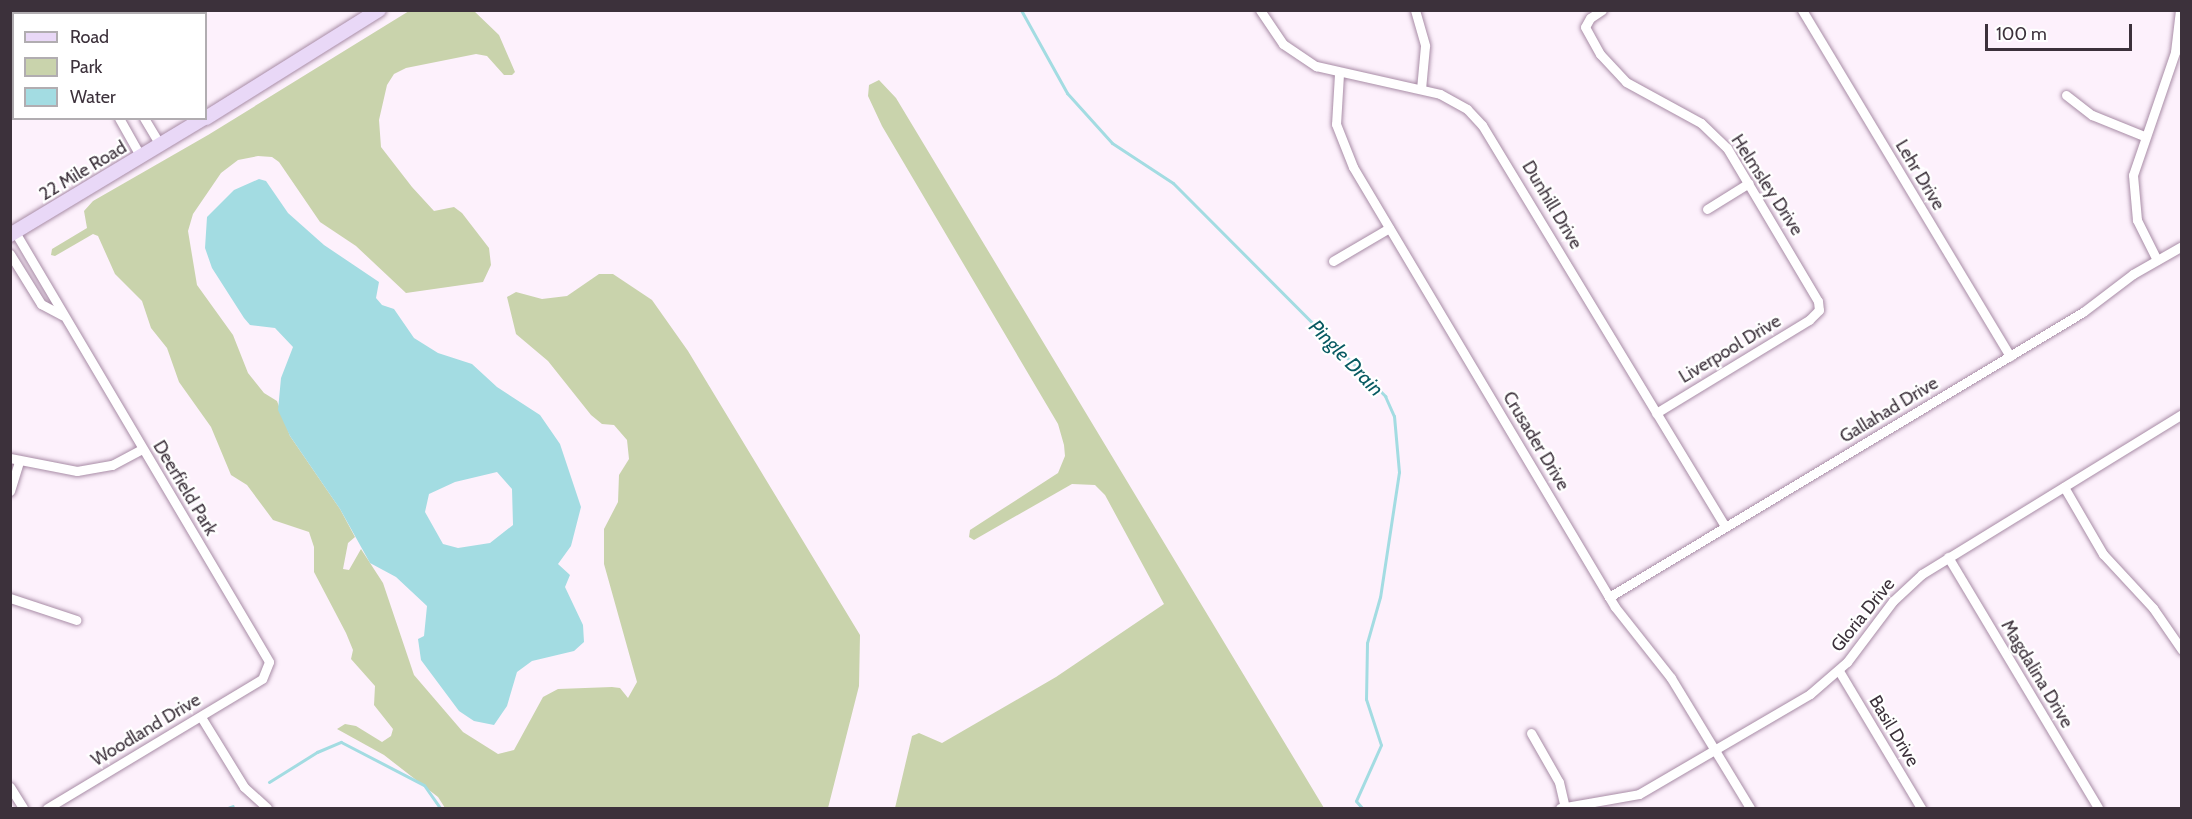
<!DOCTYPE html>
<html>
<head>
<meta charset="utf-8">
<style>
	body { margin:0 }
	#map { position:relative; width:2192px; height:819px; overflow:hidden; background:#fdf1fc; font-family:Cabin,sans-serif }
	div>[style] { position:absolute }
	.green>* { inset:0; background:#c9d3ac }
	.water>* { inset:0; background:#a3dce2 }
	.stream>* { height:3px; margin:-1.5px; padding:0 1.5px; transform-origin:1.5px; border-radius:1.5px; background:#a3dce2 }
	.roads { filter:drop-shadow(0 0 2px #a88ca6) drop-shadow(0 0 2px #a88ca6) }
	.street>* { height:9px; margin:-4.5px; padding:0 4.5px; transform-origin:4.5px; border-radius:4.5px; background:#fff }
	.secondary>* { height:14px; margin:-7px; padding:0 7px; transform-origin:7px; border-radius:7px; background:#e9d8f7 }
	span { translate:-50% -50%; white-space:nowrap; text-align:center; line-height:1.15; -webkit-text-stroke:4.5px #fff; paint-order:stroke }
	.street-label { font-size:18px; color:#3c313b }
	.water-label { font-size:20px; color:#075a62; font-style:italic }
	.frame { position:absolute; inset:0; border:12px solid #3c313b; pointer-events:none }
	.legend { position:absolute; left:12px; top:12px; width:195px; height:108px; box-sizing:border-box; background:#fff; border:2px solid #b1adb1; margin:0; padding:8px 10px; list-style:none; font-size:18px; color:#3c313b }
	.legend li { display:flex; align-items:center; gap:12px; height:30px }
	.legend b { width:30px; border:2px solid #b1adb1 }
	.scale { position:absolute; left:1985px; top:24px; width:147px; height:27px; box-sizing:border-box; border:3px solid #3c313b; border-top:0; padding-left:8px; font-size:18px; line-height:21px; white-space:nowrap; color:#3c313b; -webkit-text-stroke:4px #fff; paint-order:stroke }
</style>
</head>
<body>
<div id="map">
	<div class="green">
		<i style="clip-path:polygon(473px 10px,499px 35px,515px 72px,512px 75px,504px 75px,487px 56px,476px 54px,406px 68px,394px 74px,387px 85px,379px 120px,381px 147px,412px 187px,434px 211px,454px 207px,462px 213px,489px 248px,491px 265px,483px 282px,406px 293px,356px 246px,320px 222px,279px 162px,272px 157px,258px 156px,238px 160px,221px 173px,193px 214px,188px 231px,197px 285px,233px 335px,248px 373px,264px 393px,277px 401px,290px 436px,340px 509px,355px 537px,348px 543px,343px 569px,349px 570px,361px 549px,383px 583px,414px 675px,463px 732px,498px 754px,514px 750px,543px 697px,558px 689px,612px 687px,620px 688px,628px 698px,637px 682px,604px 564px,604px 529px,618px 502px,619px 475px,629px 459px,627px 440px,614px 425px,602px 424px,591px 415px,548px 361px,516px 334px,507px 297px,516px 292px,542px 299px,567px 296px,599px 274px,613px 274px,652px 300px,688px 351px,860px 635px,859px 686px,828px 808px,445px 808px,438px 797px,384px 755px,337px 729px,345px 724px,356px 726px,382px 742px,391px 736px,393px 729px,374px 705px,375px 686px,351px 659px,353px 650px,346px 633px,314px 572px,314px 547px,309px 532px,273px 520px,247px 485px,231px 475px,211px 427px,179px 382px,167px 348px,151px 328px,142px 301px,115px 274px,98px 236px,93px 234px,55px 256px,51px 255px,52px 249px,87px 228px,84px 211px,93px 201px,208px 135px,409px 11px)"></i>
		<i style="clip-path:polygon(879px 80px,896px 98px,1324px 808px,895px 808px,912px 736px,919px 733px,942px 743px,1056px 677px,1164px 604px,1105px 495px,1095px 485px,1072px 484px,974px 540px,969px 537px,970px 530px,1058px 473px,1065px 456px,1064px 445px,1058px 424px,882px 126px,868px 96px,869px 85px)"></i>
	</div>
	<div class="water">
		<i style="clip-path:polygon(evenodd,259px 179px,266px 181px,288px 213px,324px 245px,379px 282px,376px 298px,382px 305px,394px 309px,414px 338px,438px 353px,472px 364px,497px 387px,540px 415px,560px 444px,581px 507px,571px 546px,558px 564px,570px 575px,565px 587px,583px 625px,584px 642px,574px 651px,532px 661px,517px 672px,507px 706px,494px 725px,474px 721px,459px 711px,421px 660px,418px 639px,424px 636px,427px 606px,396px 577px,370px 563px,340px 509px,290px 436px,278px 410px,281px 378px,293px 347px,275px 328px,250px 325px,244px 318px,212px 268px,205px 248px,207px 217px,234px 190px,259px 179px,497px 472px,512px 489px,513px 525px,490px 543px,458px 548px,443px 544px,425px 512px,429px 494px,455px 482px,497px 472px)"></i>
	</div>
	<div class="stream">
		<i style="left:1021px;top:10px;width:95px;rotate:61deg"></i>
		<i style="left:1067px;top:93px;width:67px;rotate:48deg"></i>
		<i style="left:1112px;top:143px;width:73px;rotate:33.3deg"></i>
		<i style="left:1173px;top:183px;width:301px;rotate:45.1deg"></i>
		<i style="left:1385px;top:396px;width:22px;rotate:66deg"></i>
		<i style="left:1394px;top:416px;width:56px;rotate:84.9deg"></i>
		<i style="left:1399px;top:472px;width:126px;rotate:98.6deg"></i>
		<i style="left:1380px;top:597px;width:48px;rotate:105.8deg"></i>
		<i style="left:1367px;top:643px;width:56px;rotate:91deg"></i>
		<i style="left:1366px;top:699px;width:48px;rotate:71.9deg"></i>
		<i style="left:1381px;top:745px;width:61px;rotate:114.1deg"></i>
		<i style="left:1356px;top:801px;width:9px;rotate:49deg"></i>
		<i style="left:269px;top:782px;width:57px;rotate:-32deg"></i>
		<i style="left:317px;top:752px;width:26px;rotate:-23deg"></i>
		<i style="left:341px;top:742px;width:93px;rotate:27.4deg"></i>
		<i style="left:424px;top:785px;width:28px;rotate:55deg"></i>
		<i style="left:228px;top:808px;width:5px;rotate:-22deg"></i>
	</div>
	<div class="roads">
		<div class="street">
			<i style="left:33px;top:10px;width:4px;rotate:63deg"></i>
			<i style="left:1260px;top:10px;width:41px;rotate:55.9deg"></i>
			<i style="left:1283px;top:44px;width:40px;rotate:34deg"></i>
			<i style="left:1316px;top:66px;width:127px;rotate:12.7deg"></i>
			<i style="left:1440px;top:94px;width:31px;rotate:29deg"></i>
			<i style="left:1467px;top:109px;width:22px;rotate:47deg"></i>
			<i style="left:1482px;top:125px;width:470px;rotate:58.8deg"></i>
			<i style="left:1415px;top:10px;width:37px;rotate:74deg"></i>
			<i style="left:1425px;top:46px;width:43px;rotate:95.3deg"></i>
			<i style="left:1602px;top:10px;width:14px;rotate:146deg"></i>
			<i style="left:1590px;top:18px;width:10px;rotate:119deg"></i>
			<i style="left:1585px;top:27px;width:31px;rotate:61deg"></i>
			<i style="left:1600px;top:54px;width:38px;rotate:47deg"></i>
			<i style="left:1626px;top:82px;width:85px;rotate:28.7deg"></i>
			<i style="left:1701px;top:123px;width:36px;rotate:44deg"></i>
			<i style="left:1727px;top:148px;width:178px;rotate:59.3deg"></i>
			<i style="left:1818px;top:301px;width:9px;rotate:84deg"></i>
			<i style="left:1819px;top:310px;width:14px;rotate:135deg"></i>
			<i style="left:1809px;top:320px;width:179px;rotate:148.7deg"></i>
			<i style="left:1802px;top:10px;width:404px;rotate:59deg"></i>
			<i style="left:119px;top:14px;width:6px;rotate:-45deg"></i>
			<i style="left:1339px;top:74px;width:50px;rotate:93.4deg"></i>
			<i style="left:1336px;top:124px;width:46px;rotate:68.4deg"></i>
			<i style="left:1353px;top:167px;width:512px;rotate:59.23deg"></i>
			<i style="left:1615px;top:607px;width:90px;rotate:51.7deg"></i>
			<i style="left:1671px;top:678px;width:152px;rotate:58.7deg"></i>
			<i style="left:2066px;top:95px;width:33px;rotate:38deg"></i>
			<i style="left:2092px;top:115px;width:56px;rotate:22deg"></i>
			<i style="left:119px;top:118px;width:45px;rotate:60.6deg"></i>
			<i style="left:144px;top:118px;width:31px;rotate:59deg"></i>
			<i style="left:1707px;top:209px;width:49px;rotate:-31.8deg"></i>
			<i style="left:15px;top:232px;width:499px;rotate:59.4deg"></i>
			<i style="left:269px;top:662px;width:18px;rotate:112deg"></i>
			<i style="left:262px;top:679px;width:251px;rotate:149deg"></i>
			<i style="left:10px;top:254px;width:59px;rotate:58.2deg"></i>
			<i style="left:41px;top:304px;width:24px;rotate:28deg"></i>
			<i style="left:2157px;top:260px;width:45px;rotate:-116.6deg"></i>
			<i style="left:2137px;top:220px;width:45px;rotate:-95.1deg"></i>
			<i style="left:2133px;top:175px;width:130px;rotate:-71.1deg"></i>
			<i style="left:2175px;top:52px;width:42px;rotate:-83.2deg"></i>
			<i style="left:1333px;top:261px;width:65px;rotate:-30.5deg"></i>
			<i style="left:10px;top:458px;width:68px;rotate:11deg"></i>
			<i style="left:77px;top:471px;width:36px;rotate:-10deg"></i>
			<i style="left:112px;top:465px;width:34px;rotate:-28deg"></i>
			<i style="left:2064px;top:487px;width:78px;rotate:59.8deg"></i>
			<i style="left:2103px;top:554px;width:74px;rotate:47.2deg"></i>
			<i style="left:2153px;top:608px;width:51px;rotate:55.4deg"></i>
			<i style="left:10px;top:491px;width:31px;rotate:-73deg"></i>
			<i style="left:1948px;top:557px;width:292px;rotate:59.1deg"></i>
			<i style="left:1609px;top:597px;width:553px;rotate:-31.02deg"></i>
			<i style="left:2083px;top:312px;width:63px;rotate:-37.2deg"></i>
			<i style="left:2133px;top:274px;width:56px;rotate:-29.7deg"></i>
			<i style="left:10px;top:598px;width:70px;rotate:18.4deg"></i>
			<i style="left:1839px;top:671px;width:160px;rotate:59.1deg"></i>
			<i style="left:201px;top:717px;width:82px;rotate:58.4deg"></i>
			<i style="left:244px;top:787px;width:31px;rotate:42deg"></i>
			<i style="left:1531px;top:733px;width:56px;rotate:60.3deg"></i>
			<i style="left:1559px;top:782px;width:26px;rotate:77deg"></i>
			<i style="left:10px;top:787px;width:25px;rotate:58deg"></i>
			<i style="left:1560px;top:808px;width:80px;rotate:-10deg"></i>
			<i style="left:1639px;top:794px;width:198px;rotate:-30.3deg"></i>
			<i style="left:1810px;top:694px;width:49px;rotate:-40.9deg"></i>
			<i style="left:1847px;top:662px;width:76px;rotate:-53deg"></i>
			<i style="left:1893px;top:601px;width:40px;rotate:-43deg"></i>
			<i style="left:1922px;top:574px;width:305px;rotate:-31.6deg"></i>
		</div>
		<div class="secondary">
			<i style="left:206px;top:118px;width:204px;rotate:-32deg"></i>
			<i style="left:10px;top:235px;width:227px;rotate:-31.1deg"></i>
		</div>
	</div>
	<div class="street-label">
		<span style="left:83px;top:171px;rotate:-31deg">22 Mile Road</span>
		<span style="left:1920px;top:175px;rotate:59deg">Lehr Drive</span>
		<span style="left:1767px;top:185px;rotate:57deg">Helmsley Drive</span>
		<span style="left:1552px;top:205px;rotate:59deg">Dunhill Drive</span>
		<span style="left:1730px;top:349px;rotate:-31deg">Liverpool Drive</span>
		<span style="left:1889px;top:410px;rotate:-31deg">Gallahad Drive</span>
		<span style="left:1536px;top:441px;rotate:59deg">Crusader Drive</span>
		<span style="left:185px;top:488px;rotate:59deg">Deerfield Park</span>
		<span style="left:1863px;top:615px;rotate:-51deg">Gloria Drive</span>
		<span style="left:2037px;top:674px;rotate:59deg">Magdalina Drive</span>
		<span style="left:146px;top:730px;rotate:-31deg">Woodland Drive</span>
		<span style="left:1894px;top:731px;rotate:59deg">Basil Drive</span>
	</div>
	<div class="water-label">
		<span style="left:1346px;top:358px;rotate:46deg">Pingle Drain</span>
	</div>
	<div class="frame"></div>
	<ul class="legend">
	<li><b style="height:8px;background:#e9d8f7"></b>Road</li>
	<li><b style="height:16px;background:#c9d3ac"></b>Park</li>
	<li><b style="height:16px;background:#a3dce2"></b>Water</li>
	</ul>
	<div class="scale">100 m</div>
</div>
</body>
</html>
